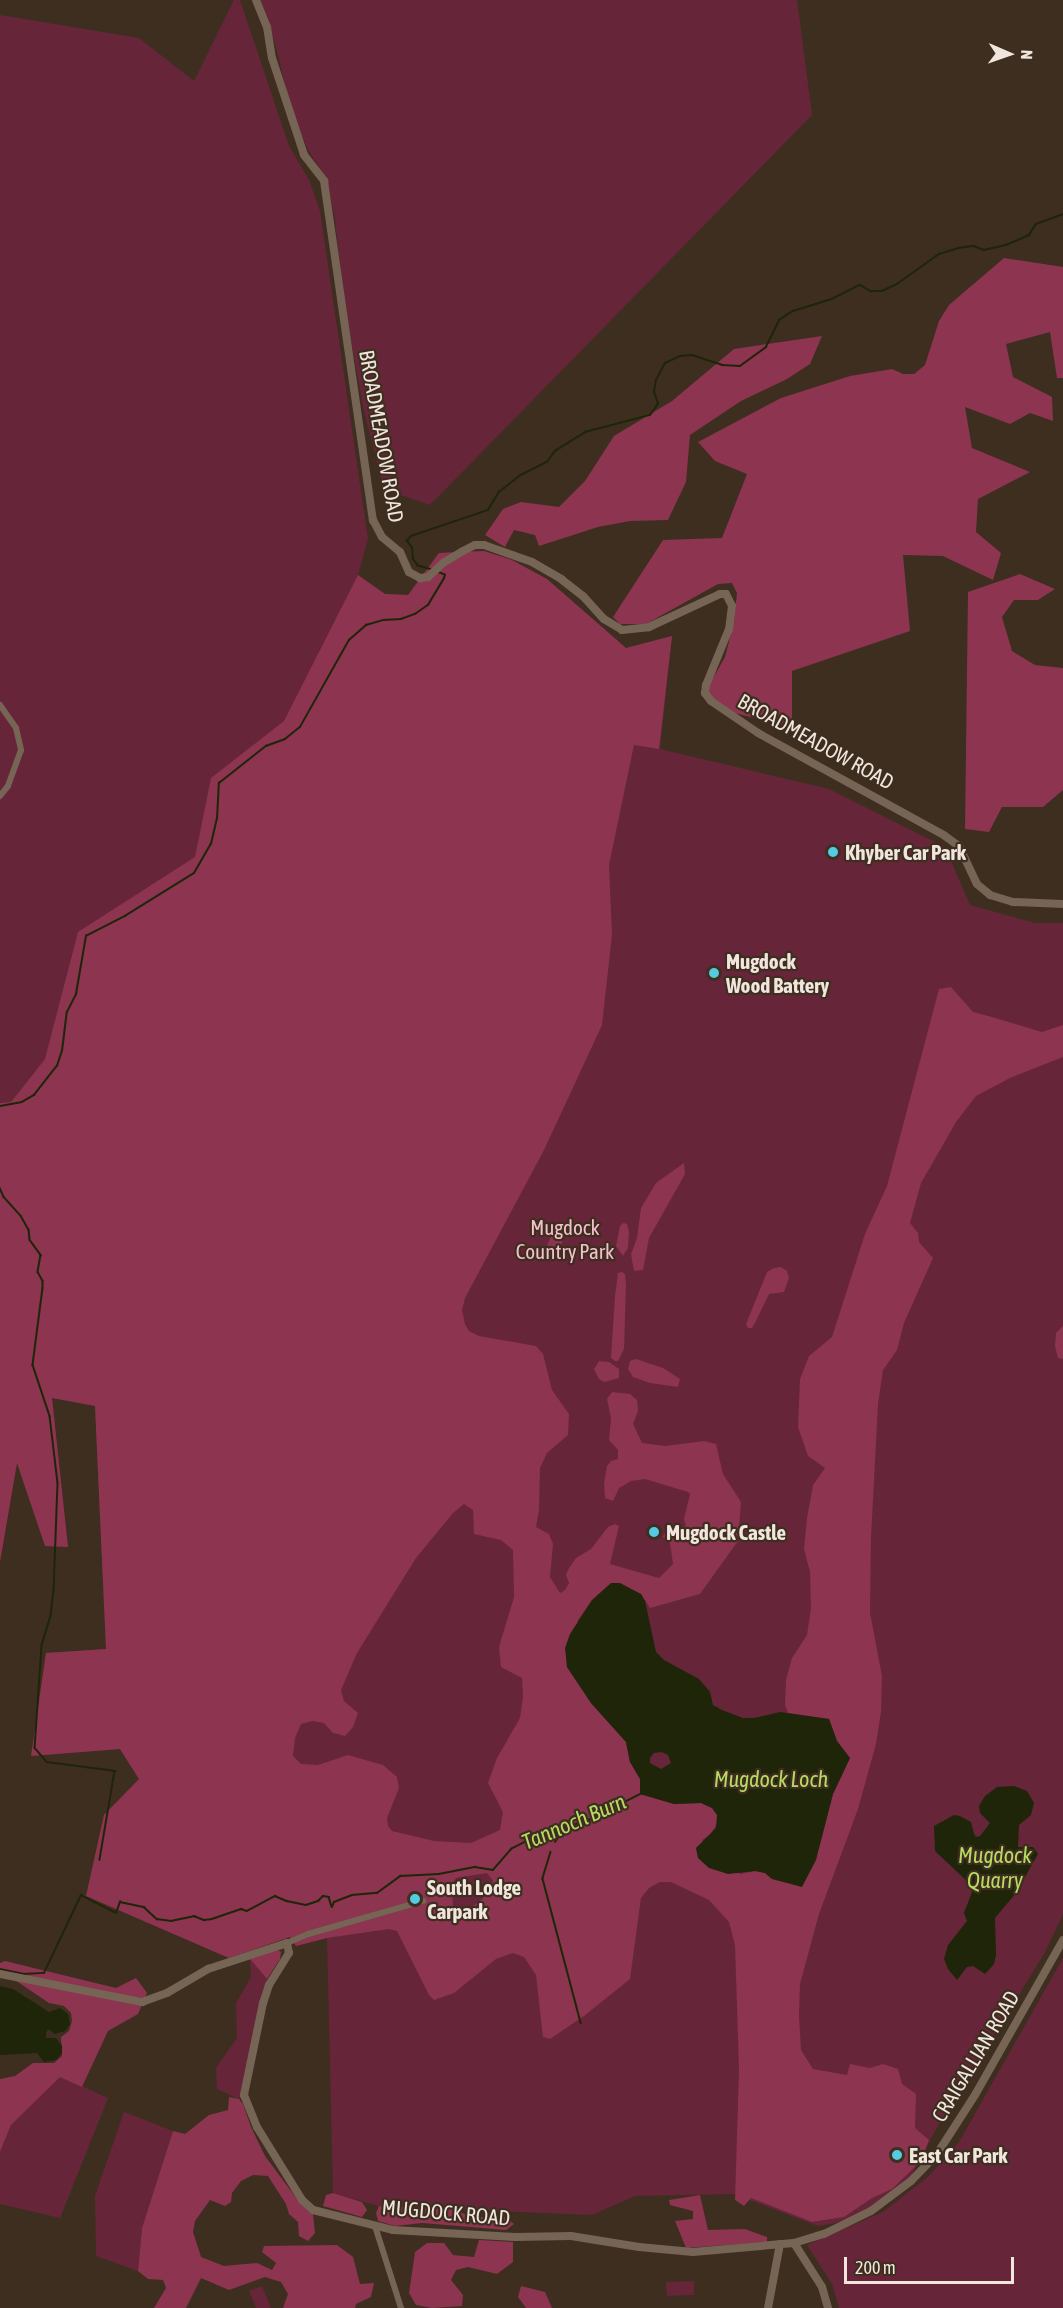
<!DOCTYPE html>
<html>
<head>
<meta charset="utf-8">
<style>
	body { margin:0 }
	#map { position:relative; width:1063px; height:2308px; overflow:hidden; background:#3e2e20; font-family:"Asap Condensed",sans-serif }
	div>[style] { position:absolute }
	.green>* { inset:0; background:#67253a }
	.forest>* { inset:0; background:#8c3450 }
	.water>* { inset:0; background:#1e2508 }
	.stream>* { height:1.5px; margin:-0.75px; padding:0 0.75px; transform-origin:0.75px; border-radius:0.75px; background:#1e2508 }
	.minor>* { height:6px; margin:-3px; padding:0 3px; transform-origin:3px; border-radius:3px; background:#766455 }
	.tertiary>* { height:8px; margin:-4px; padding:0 4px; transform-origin:4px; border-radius:4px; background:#766455 }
	.dots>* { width:16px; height:16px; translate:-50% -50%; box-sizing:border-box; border:3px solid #3e2e20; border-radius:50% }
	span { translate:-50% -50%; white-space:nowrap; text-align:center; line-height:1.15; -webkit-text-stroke:4.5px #3e2e20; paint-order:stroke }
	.street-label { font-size:21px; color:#f0e6dd }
	.poi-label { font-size:21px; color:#f0e6dd; font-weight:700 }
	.left { translate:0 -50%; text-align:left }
	.park-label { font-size:21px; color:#f4c0cc }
	.water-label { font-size:22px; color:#b8da62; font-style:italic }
	.north { position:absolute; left:979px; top:24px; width:60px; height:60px; -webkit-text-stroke:4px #3e2e20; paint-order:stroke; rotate:92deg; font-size:16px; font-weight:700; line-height:24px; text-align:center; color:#f0e6dd }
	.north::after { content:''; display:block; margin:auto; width:21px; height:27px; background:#f0e6dd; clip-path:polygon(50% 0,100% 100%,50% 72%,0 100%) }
	.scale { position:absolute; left:844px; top:2257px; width:170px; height:27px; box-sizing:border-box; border:3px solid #f0e6dd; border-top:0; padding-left:8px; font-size:18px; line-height:21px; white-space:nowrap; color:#f0e6dd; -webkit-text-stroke:4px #3e2e20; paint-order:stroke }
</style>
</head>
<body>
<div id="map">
	<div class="green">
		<i style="clip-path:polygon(234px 0,240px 0,289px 146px,309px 180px,320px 211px,368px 539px,358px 575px,385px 594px,408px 595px,439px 553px,484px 551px,512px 560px,547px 579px,626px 648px,672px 636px,660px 749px,829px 789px,945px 847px,970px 905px,1035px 923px,1063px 923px,1063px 1914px,1044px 1954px,936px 2129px,910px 2178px,869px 2209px,836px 2223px,818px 2226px,734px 2194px,635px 2196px,592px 2215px,379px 2206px,333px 2193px,327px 1938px,296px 1946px,290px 1937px,229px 1958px,86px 1896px,104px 1815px,139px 1779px,120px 1749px,31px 1756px,46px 1653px,106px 1649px,95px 1406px,52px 1398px,68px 1547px,45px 1546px,17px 1463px,0 1562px,13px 1106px,37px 1069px,11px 1102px,0 1103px,0 15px,139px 38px,194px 81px)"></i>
		<i style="clip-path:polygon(260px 0,797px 0,812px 115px,430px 505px,384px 489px,364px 411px,345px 308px,335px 220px,327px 179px,308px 150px,291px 108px,275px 43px)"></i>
		<i style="clip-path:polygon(1063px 1958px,1063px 2308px,839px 2308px,832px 2284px,807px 2245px,883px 2212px,929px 2176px,959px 2142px)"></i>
		<i style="clip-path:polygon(250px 1959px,267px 1979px,258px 2026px,239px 2099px,217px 2089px,216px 2068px,237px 2038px,236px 2003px,251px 1977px)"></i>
		<i style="clip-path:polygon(60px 2076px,108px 2098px,60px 2218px,0 2204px,0 2152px,11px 2125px)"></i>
		<i style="clip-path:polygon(124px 2112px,173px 2131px,142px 2228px,138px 2271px,96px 2256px,95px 2196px)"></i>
		<i style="clip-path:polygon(694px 2281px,694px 2295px,667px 2296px,666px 2282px)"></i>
		<i style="clip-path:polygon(262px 2286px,271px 2308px,256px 2308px,249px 2291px)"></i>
	</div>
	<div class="forest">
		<i style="clip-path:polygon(1004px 258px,1063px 267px,1063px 378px,1057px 378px,1050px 332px,1006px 344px,1013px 377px,1052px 397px,1053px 421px,1030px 413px,1010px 424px,965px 407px,972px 448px,1030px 472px,978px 499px,976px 532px,1001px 553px,993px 580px,943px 556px,903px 555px,910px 631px,792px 671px,792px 727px,726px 711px,710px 698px,707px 689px,725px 657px,734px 622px,737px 593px,732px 583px,718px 584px,646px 624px,620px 624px,613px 617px,663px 540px,722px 538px,747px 474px,715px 461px,698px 442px,781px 398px,850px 376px,892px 369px,903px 374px,914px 374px,925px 365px,939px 321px,949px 305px)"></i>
		<i style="clip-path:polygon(822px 336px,810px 364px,787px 379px,741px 401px,690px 435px,686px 482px,668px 520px,630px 521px,598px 527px,539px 546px,535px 535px,514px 530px,505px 547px,485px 535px,503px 509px,521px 502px,559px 507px,585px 481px,614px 436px,672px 401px,734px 349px)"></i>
		<i style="clip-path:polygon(evenodd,484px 551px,512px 560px,547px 579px,626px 648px,672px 636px,659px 749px,634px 745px,609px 865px,612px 935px,602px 1025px,544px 1150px,465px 1298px,462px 1310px,465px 1324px,469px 1331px,479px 1336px,536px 1346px,543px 1354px,552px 1390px,569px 1414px,568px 1435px,547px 1453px,540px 1468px,539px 1510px,536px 1527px,549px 1534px,553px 1544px,550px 1577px,560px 1593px,565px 1590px,569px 1583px,566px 1575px,569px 1568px,576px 1558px,591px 1549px,608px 1527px,615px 1524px,619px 1526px,610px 1564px,659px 1578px,673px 1564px,670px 1543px,663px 1537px,664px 1534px,686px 1526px,684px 1519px,690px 1494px,688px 1492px,645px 1479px,631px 1481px,619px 1488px,613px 1501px,605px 1498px,604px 1483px,607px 1466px,611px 1461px,618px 1459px,618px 1450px,609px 1440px,611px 1418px,607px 1399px,612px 1392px,630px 1394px,637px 1400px,638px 1411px,633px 1424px,642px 1443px,665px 1446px,704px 1441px,716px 1444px,723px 1474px,741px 1502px,738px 1541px,700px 1594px,650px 1608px,641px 1594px,592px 1600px,578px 1620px,567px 1667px,591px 1703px,626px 1742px,630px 1762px,640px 1779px,640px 1794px,674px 1804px,701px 1803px,712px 1808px,717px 1815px,718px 1822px,710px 1835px,702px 1840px,740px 1874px,755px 1871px,765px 1873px,772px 1879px,821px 1839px,833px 1794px,850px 1758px,837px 1741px,829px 1719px,788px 1713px,785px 1705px,786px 1680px,792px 1658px,807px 1635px,811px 1608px,810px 1572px,804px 1549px,807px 1518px,813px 1485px,825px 1468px,808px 1456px,798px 1427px,800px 1379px,809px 1356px,832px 1337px,865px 1234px,887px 1186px,939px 989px,951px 987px,973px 1012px,992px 1017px,1042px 1032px,1063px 1025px,1063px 1057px,1010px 1078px,976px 1096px,956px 1122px,921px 1183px,910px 1223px,918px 1233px,919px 1242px,933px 1258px,904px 1323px,897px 1350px,883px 1370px,878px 1404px,871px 1538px,870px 1613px,882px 1676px,881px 1712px,876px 1744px,858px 1809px,819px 1914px,800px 1984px,799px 2015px,801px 2050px,813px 2069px,847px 2075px,850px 2064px,870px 2068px,883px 2064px,898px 2069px,902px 2084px,916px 2094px,915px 2128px,929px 2140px,921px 2161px,892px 2189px,872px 2198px,844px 2217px,812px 2222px,751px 2198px,744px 2206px,735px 2200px,739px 2069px,735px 1945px,729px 1922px,709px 1900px,671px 1882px,660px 1882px,649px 1888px,641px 1898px,630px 1979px,584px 2016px,550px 2039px,543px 2037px,536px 1975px,524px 1957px,513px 1953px,496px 1959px,454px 1993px,434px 2000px,429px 1995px,397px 1931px,389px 1929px,327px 1938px,296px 1946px,290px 1937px,229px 1958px,86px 1896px,104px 1815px,139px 1779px,120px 1749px,31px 1756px,46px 1653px,106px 1649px,95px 1406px,52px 1398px,68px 1547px,45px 1546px,17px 1463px,0 1562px,0 1103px,11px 1102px,45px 1059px,78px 932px,195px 857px,211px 778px,284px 721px,358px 575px,385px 594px,408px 595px,439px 553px,484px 551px,464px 1504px,473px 1510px,474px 1534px,501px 1540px,513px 1550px,514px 1597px,499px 1647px,501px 1667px,522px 1678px,523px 1697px,520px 1718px,497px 1758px,488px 1783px,503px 1812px,500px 1830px,471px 1843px,434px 1841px,392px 1831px,388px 1826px,387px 1818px,399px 1788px,397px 1777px,383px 1765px,348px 1755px,318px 1765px,301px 1764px,293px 1756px,295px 1738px,301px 1724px,312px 1721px,324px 1723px,333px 1733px,345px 1736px,353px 1727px,358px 1713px,344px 1701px,341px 1690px,357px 1653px,416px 1558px,453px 1513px,464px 1504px,484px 551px,487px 1873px,493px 1881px,482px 1899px,468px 1910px,453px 1908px,452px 1885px,456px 1878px,487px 1873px)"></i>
		<i style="clip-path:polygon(1020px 574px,1055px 589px,1038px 600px,1014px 600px,1002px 617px,1012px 651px,1035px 665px,1063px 668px,1063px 790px,1043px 807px,1002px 807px,989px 832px,965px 829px,968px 592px)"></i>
		<i style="clip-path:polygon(684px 1163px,685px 1174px,649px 1238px,643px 1270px,634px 1271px,631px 1254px,637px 1238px,641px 1208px,656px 1183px)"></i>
		<i style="clip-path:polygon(557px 1223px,562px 1223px,564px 1228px,562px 1243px,556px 1254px,549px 1256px,545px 1250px)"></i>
		<i style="clip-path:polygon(623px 1223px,627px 1224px,629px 1232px,628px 1248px,623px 1256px,616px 1246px,620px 1226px)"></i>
		<i style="clip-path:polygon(781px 1267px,787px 1271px,789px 1278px,784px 1292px,769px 1294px,755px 1323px,752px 1328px,748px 1328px,746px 1324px,767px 1272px,774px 1268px)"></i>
		<i style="clip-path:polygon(622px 1272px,625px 1274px,626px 1285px,624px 1349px,618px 1361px,615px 1361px,611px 1358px,615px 1296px,618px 1273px)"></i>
		<i style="clip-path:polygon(1063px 1326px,1063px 1359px,1058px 1358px,1055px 1346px,1056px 1333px)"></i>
		<i style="clip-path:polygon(636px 1359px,663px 1368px,680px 1379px,678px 1387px,650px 1383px,633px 1377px,628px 1369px,630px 1361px)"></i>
		<i style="clip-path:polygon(599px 1361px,609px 1362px,619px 1369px,619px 1378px,604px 1382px,599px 1379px,594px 1369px)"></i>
		<i style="clip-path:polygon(277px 1949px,281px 1952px,280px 1959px,267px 1979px,250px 1959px,268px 1951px)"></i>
		<i style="clip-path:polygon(5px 1961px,116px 1988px,136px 1978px,147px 1993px,138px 2014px,108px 2031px,82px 2087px,60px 2077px,11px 2125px,0 2152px,0 2079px,15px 2076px,33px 2063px,54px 2063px,62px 2056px,61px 2037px,69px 2031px,72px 2021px,71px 2013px,64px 2006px,49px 2003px,0 1970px,0 1963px)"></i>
		<i style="clip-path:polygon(229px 2097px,239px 2099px,243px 2104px,251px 2127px,265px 2156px,297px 2199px,313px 2214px,315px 2233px,308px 2241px,299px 2236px,298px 2222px,289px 2214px,286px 2204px,268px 2176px,253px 2175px,241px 2181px,232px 2193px,231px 2202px,225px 2206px,210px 2200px,195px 2221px,193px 2232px,201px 2257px,224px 2266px,257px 2263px,272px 2270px,276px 2263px,262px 2252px,264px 2246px,337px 2245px,353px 2257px,360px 2284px,374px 2283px,371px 2297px,356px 2304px,355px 2308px,283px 2308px,288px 2294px,281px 2282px,265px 2277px,229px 2290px,201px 2278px,186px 2308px,154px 2308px,166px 2288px,163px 2280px,148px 2279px,138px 2271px,142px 2228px,173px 2131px,185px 2134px,209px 2115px,228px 2110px)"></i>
		<i style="clip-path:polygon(333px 2193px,362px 2202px,367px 2210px,362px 2217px,323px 2206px,326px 2195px)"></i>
		<i style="clip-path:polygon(700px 2195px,708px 2230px,745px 2229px,767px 2237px,767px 2242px,686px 2248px,675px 2221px,693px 2219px,693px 2211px,670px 2205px,669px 2200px)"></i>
		<i style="clip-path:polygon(379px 2206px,453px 2209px,472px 2217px,505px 2217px,514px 2224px,506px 2230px,422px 2223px,395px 2226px,378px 2221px,376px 2213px)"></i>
		<i style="clip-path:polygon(479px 2240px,513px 2242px,513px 2262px,497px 2274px,468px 2267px,456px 2270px,451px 2280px,463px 2295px,462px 2306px,432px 2308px,416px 2305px,409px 2293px,415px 2252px,427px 2243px,444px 2243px,453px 2255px,474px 2257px)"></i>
		<i style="clip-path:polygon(521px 2286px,545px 2292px,552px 2308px,526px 2308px,518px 2297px)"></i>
	</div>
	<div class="water">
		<i style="clip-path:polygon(evenodd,611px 1583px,620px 1583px,641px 1594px,645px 1601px,656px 1652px,664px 1660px,699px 1679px,710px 1692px,713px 1705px,722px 1710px,743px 1718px,754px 1718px,780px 1712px,829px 1719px,837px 1741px,850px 1758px,833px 1794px,816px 1860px,802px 1887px,772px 1879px,765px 1873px,755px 1871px,728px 1874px,709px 1868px,698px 1858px,696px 1848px,716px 1828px,717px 1815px,712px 1808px,701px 1803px,674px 1804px,640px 1794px,640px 1779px,630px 1762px,626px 1742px,591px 1703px,567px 1667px,565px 1648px,570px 1634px,592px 1600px,611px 1583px,662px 1752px,668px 1755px,671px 1763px,661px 1769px,650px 1763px,650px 1758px,654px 1753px,662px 1752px)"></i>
		<i style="clip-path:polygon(1014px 1786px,1027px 1791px,1034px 1803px,1031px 1815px,1019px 1825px,1018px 1847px,1033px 1847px,1038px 1854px,1016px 1893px,995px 1918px,996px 1955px,994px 1964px,985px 1974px,973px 1966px,967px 1967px,957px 1980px,948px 1969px,944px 1959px,948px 1945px,967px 1921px,964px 1913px,972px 1892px,970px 1884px,935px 1851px,934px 1826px,954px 1815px,960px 1816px,971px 1822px,974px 1834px,976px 1837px,980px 1836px,990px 1823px,980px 1813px,979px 1806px,985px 1796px,997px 1787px)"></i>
		<i style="clip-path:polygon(0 1986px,13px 1989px,49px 2012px,60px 2008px,68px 2014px,70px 2024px,65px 2031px,55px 2034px,48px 2029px,46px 2033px,46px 2038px,56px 2038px,62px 2046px,62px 2053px,56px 2060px,44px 2062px,37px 2053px,0 2055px)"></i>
	</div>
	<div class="stream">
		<i style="left:432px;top:570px;width:15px;rotate:-164deg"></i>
		<i style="left:418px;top:566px;width:9px;rotate:-126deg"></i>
		<i style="left:413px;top:559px;width:11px;rotate:-95deg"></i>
		<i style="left:412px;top:548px;width:9px;rotate:-126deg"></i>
		<i style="left:407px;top:541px;width:6px;rotate:-51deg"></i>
		<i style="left:411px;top:536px;width:81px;rotate:-18.7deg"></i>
		<i style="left:488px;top:510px;width:21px;rotate:-59deg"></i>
		<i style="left:499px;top:492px;width:28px;rotate:-38deg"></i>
		<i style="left:521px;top:475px;width:29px;rotate:-27deg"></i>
		<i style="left:547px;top:462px;width:14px;rotate:-54deg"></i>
		<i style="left:555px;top:451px;width:36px;rotate:-32deg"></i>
		<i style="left:585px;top:432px;width:67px;rotate:-14.7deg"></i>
		<i style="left:650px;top:415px;width:14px;rotate:-54deg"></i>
		<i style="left:658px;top:404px;width:13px;rotate:-108deg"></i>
		<i style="left:654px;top:392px;width:12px;rotate:-81deg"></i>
		<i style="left:656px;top:380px;width:19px;rotate:-62deg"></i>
		<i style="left:665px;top:363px;width:17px;rotate:-25deg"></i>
		<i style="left:680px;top:356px;width:12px;rotate:-5deg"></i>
		<i style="left:692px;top:355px;width:32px;rotate:18deg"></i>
		<i style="left:722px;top:365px;width:18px;rotate:3deg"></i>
		<i style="left:740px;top:366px;width:32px;rotate:-36deg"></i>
		<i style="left:766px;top:347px;width:30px;rotate:-64deg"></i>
		<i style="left:779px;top:320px;width:17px;rotate:-33deg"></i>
		<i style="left:793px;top:311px;width:41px;rotate:-17.1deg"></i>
		<i style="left:832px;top:299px;width:31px;rotate:-27deg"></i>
		<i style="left:860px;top:285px;width:13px;rotate:29deg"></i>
		<i style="left:871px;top:291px;width:11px"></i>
		<i style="left:882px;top:291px;width:17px;rotate:-25deg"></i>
		<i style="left:897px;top:284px;width:52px;rotate:-35.5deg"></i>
		<i style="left:939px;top:254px;width:21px;rotate:-17deg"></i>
		<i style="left:959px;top:248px;width:15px;rotate:-8deg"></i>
		<i style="left:974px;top:246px;width:11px;rotate:22deg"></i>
		<i style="left:984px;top:250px;width:23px;rotate:-13deg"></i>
		<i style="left:1006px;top:245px;width:25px;rotate:-23deg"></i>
		<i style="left:1029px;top:235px;width:13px;rotate:-58deg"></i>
		<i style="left:1036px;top:224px;width:29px;rotate:-20deg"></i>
		<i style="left:0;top:1106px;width:22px;rotate:-10deg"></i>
		<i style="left:22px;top:1102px;width:14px;rotate:-30deg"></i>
		<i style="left:34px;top:1095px;width:37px;rotate:-52deg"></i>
		<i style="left:57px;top:1066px;width:16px;rotate:-72deg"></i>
		<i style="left:62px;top:1051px;width:39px;rotate:-83deg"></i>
		<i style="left:67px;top:1012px;width:20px;rotate:-63deg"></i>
		<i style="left:76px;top:994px;width:59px;rotate:-80.2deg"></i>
		<i style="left:86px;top:936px;width:44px;rotate:-27.1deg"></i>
		<i style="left:125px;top:916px;width:81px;rotate:-31.9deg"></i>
		<i style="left:194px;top:873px;width:34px;rotate:-60deg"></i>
		<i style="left:211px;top:844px;width:26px;rotate:-77deg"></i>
		<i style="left:217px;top:819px;width:36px;rotate:-87deg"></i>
		<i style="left:219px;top:783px;width:60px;rotate:-38.2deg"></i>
		<i style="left:266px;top:746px;width:20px;rotate:-20deg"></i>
		<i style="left:285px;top:739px;width:19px;rotate:-39deg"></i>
		<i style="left:300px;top:727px;width:100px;rotate:-60.6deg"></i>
		<i style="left:349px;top:640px;width:23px;rotate:-41deg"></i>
		<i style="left:366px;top:625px;width:18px;rotate:-16deg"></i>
		<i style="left:383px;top:620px;width:18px;rotate:-3deg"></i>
		<i style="left:401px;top:619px;width:15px;rotate:-20deg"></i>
		<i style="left:415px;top:614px;width:16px;rotate:-35deg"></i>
		<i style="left:428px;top:605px;width:31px;rotate:-59deg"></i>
		<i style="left:444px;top:578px;width:3px;rotate:-72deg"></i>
		<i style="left:445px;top:575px;width:9px;rotate:-159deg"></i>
		<i style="left:0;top:1188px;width:10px;rotate:66deg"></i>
		<i style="left:4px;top:1197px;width:25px;rotate:48deg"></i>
		<i style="left:21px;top:1216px;width:16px;rotate:60deg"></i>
		<i style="left:29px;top:1230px;width:10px;rotate:84deg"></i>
		<i style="left:30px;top:1240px;width:19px;rotate:54deg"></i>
		<i style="left:41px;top:1255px;width:17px;rotate:100deg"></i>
		<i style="left:38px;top:1272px;width:10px;rotate:61deg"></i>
		<i style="left:43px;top:1281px;width:7px;rotate:90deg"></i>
		<i style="left:43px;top:1288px;width:78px;rotate:97.4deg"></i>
		<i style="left:33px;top:1365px;width:54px;rotate:71.6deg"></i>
		<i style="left:50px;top:1416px;width:67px;rotate:83.2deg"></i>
		<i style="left:58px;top:1483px;width:108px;rotate:92.1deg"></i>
		<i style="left:54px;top:1591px;width:25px;rotate:97deg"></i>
		<i style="left:51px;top:1616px;width:31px;rotate:107deg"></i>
		<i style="left:42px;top:1646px;width:102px;rotate:93.9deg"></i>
		<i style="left:35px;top:1748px;width:18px;rotate:49deg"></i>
		<i style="left:47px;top:1762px;width:69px;rotate:7.5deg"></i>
		<i style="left:115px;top:1771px;width:90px;rotate:99.6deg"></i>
		<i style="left:555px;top:1842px;width:17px;rotate:-57deg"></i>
		<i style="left:551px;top:1852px;width:28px;rotate:107deg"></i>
		<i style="left:543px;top:1879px;width:149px;rotate:75.2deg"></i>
		<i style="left:0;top:1969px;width:24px;rotate:12deg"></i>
		<i style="left:23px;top:1974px;width:21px;rotate:-3deg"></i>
		<i style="left:44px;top:1973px;width:86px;rotate:-64.6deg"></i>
		<i style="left:81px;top:1895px;width:39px;rotate:27deg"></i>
		<i style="left:116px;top:1913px;width:12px;rotate:-70deg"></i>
		<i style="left:120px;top:1902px;width:25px;rotate:12deg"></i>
		<i style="left:144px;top:1907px;width:18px;rotate:43deg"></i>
		<i style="left:157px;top:1919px;width:14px;rotate:8deg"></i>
		<i style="left:171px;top:1921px;width:24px;rotate:-12deg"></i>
		<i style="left:194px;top:1916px;width:11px;rotate:22deg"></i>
		<i style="left:204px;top:1920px;width:8px;rotate:-7deg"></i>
		<i style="left:212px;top:1919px;width:31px;rotate:-19deg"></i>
		<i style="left:241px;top:1909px;width:6px;rotate:18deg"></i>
		<i style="left:247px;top:1911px;width:32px;rotate:-28deg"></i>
		<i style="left:275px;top:1896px;width:13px;rotate:23deg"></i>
		<i style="left:287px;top:1901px;width:19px;rotate:12deg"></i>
		<i style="left:306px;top:1905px;width:13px;rotate:-18deg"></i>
		<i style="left:318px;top:1901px;width:7px;rotate:-45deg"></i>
		<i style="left:323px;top:1896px;width:6px;rotate:9deg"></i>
		<i style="left:329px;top:1897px;width:10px;rotate:73deg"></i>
		<i style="left:332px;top:1907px;width:5px;rotate:-68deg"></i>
		<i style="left:334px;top:1902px;width:19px;rotate:-21deg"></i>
		<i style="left:352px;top:1895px;width:25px;rotate:-5deg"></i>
		<i style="left:377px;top:1893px;width:29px;rotate:-36deg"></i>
		<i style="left:400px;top:1876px;width:39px;rotate:-3deg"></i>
		<i style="left:439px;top:1874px;width:37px;rotate:-11deg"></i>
		<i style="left:475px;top:1867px;width:18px;rotate:9deg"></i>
		<i style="left:493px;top:1870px;width:28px;rotate:-49deg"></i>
		<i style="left:511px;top:1849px;width:20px;rotate:-27deg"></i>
		<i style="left:529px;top:1840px;width:65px;rotate:-18.7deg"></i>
		<i style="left:591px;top:1819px;width:55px;rotate:-27deg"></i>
	</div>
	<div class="minor">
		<i style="left:0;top:705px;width:28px;rotate:55deg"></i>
		<i style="left:16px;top:728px;width:23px;rotate:77deg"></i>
		<i style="left:21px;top:750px;width:38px;rotate:110deg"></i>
		<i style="left:8px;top:786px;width:13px;rotate:129deg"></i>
		<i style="left:287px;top:1943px;width:23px;rotate:-23deg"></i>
		<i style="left:308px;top:1934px;width:120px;rotate:-16deg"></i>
		<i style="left:375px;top:2226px;width:86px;rotate:72.4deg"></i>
	</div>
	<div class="tertiary">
		<i style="left:256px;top:0;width:29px;rotate:68deg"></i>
		<i style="left:267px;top:27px;width:31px;rotate:81deg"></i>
		<i style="left:272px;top:58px;width:102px;rotate:71.7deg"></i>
		<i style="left:304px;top:155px;width:33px;rotate:52deg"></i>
		<i style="left:324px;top:181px;width:343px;rotate:81.8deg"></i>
		<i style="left:373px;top:520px;width:19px;rotate:62deg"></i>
		<i style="left:382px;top:537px;width:23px;rotate:40deg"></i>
		<i style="left:400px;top:552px;width:22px;rotate:66deg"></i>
		<i style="left:409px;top:572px;width:13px;rotate:29deg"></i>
		<i style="left:420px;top:578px;width:8px;rotate:-7deg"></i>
		<i style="left:428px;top:577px;width:21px;rotate:-43deg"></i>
		<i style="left:443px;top:563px;width:23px;rotate:-31deg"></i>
		<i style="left:463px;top:551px;width:13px;rotate:-27deg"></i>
		<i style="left:475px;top:545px;width:9px"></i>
		<i style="left:484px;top:545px;width:51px;rotate:19.5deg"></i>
		<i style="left:532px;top:562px;width:34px;rotate:30deg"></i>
		<i style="left:561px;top:579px;width:28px;rotate:38deg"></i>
		<i style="left:583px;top:596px;width:31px;rotate:48deg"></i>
		<i style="left:604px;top:619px;width:21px;rotate:31deg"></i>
		<i style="left:622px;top:630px;width:27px;rotate:-6deg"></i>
		<i style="left:649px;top:627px;width:78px;rotate:-24.9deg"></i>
		<i style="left:720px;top:594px;width:6px"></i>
		<i style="left:726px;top:594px;width:13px;rotate:63deg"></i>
		<i style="left:732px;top:606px;width:23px;rotate:97deg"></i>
		<i style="left:729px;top:629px;width:61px;rotate:112.3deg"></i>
		<i style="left:706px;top:685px;width:8px;rotate:97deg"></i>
		<i style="left:705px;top:693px;width:10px;rotate:53deg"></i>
		<i style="left:711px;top:701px;width:57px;rotate:34.2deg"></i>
		<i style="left:758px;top:733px;width:213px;rotate:28.8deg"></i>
		<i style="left:945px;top:836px;width:17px;rotate:36deg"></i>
		<i style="left:959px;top:846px;width:42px;rotate:64.7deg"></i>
		<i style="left:977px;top:884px;width:17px;rotate:40deg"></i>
		<i style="left:990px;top:895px;width:24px;rotate:17deg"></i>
		<i style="left:1013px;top:902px;width:50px;rotate:2.3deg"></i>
		<i style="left:0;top:1974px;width:145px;rotate:11.2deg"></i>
		<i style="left:142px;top:2002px;width:27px;rotate:-20deg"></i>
		<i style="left:167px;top:1993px;width:48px;rotate:-30.3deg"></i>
		<i style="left:208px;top:1969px;width:83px;rotate:-18.2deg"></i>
		<i style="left:287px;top:1943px;width:10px;rotate:79deg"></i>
		<i style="left:289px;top:1953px;width:38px;rotate:122deg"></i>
		<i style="left:269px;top:1985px;width:19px;rotate:108deg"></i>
		<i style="left:263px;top:2003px;width:94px;rotate:101.7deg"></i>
		<i style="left:244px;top:2095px;width:35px;rotate:68deg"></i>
		<i style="left:257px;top:2127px;width:86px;rotate:58.3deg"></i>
		<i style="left:302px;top:2200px;width:15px;rotate:42deg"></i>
		<i style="left:313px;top:2210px;width:82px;rotate:14deg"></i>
		<i style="left:393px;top:2230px;width:122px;rotate:3.3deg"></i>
		<i style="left:515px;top:2237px;width:56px;rotate:-1deg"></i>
		<i style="left:571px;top:2236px;width:69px;rotate:9.2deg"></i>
		<i style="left:639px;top:2247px;width:54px;rotate:5.3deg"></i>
		<i style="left:693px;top:2252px;width:101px;rotate:-5.1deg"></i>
		<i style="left:794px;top:2243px;width:31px;rotate:-17deg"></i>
		<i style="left:824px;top:2234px;width:52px;rotate:-26.1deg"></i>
		<i style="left:871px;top:2211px;width:50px;rotate:-36.9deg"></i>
		<i style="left:911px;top:2181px;width:37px;rotate:-46deg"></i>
		<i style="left:937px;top:2154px;width:70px;rotate:-57.2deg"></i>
		<i style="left:975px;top:2095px;width:178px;rotate:-60.4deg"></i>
		<i style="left:794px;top:2243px;width:52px;rotate:57.5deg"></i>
		<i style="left:822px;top:2287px;width:22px;rotate:74deg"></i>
		<i style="left:768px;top:2308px;width:65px;rotate:-79.4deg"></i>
	</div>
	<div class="dots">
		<i style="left:833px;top:852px;background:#55cae0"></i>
		<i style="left:714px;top:973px;background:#55cae0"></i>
		<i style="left:654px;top:1532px;background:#55cae0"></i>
		<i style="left:415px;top:1899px;background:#55cae0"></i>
		<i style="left:897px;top:2155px;background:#55cae0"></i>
	</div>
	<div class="street-label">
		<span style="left:382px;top:436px;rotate:80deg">BROADMEADOW ROAD</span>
		<span style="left:816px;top:741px;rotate:29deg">BROADMEADOW ROAD</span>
		<span style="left:975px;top:2056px;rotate:-59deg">CRAIGALLIAN ROAD</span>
		<span style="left:446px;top:2212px;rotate:5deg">MUGDOCK ROAD</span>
	</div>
	<div class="poi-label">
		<span class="left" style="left:845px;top:852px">Khyber Car Park</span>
		<span class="left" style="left:726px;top:973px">Mugdock<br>Wood Battery</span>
		<span class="left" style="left:666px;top:1532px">Mugdock Castle</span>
		<span class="left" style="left:427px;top:1899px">South Lodge<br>Carpark</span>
		<span class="left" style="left:909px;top:2155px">East Car Park</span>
	</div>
	<div class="park-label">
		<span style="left:565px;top:1239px">Mugdock<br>Country Park</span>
	</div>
	<div class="water-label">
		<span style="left:771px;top:1780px">Mugdock Loch</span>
		<span style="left:574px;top:1822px;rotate:-23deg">Tannoch Burn</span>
		<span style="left:995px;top:1868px">Mugdock<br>Quarry</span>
	</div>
	<div class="north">N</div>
	<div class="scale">200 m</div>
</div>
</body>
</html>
